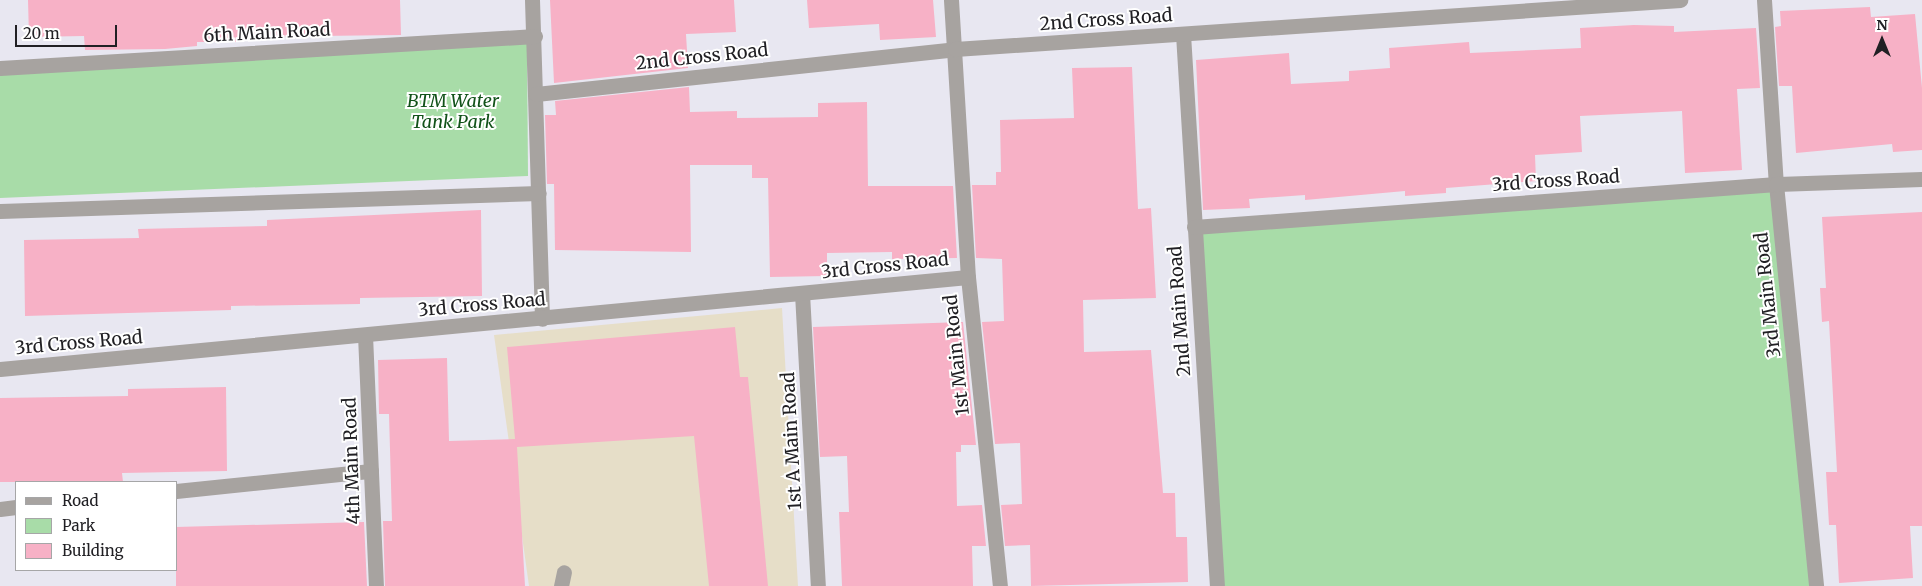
<!DOCTYPE html>
<html>
<head>
<meta charset="utf-8">
<style>
	body { margin:0 }
	#map { position:relative; width:1922px; height:586px; overflow:hidden; background:#e8e7f1; font-family:Merriweather,serif }
	div>[style] { position:absolute }
	.education>* { inset:0; background:#e6dec8 }
	.green>* { inset:0; background:#a8dca8 }
	.building>* { inset:0; background:#f7b1c6 }
	.minor>* { height:15px; margin:-7.5px; padding:0 7.5px; transform-origin:7.5px; border-radius:7.5px; background:#a7a3a0 }
	span { translate:-50% -50%; white-space:nowrap; text-align:center; line-height:1.15; -webkit-text-stroke:4px #fff; paint-order:stroke }
	.street-label { font-size:18px; color:#212024 }
	.park-label { font-size:18px; color:#115219; font-style:italic }
	.legend { position:absolute; left:15px; top:481px; width:162px; height:90px; box-sizing:border-box; background:#fff; border:1px solid #a6a6a7; margin:0; padding:6px 9px; list-style:none; font-size:15px; color:#212024 }
	.legend li { display:flex; align-items:center; gap:10px; height:25px }
	.legend b { width:25px; border:1px solid #a6a6a7 }
	.north { position:absolute; left:1857px; top:15px; width:50px; height:50px; -webkit-text-stroke:4px #fff; paint-order:stroke; rotate:0deg; font-size:14px; font-weight:700; line-height:20px; text-align:center; color:#212024 }
	.north::after { content:''; display:block; margin:auto; width:18px; height:22px; background:#212024; clip-path:polygon(50% 0,100% 100%,50% 72%,0 100%) }
	.scale { position:absolute; left:15px; top:25px; width:102px; height:22px; box-sizing:border-box; border:2px solid #212024; border-top:0; padding-left:6px; font-size:15px; line-height:18px; white-space:nowrap; color:#212024; -webkit-text-stroke:4px #fff; paint-order:stroke }
</style>
</head>
<body>
<div id="map">
	<div class="education">
		<i style="clip-path:polygon(782px 308px,798px 586px,529px 586px,494px 335px)"></i>
	</div>
	<div class="green">
		<i style="clip-path:polygon(527px 41px,528px 176px,0 198px,0 70px)"></i>
		<i style="clip-path:polygon(1776px 184px,1816px 586px,1217px 586px,1194px 227px)"></i>
	</div>
	<div class="building">
		<i style="clip-path:polygon(28px 0,400px 0,401px 35px,236px 37px,236px 42px,197px 42px,197px 46px,165px 49px,85px 50px,84px 36px,29px 37px)"></i>
		<i style="clip-path:polygon(550px 0,734px 0,736px 32px,686px 34px,688px 68px,554px 83px)"></i>
		<i style="clip-path:polygon(807px 0,933px 0,936px 37px,880px 40px,879px 24px,809px 28px)"></i>
		<i style="clip-path:polygon(1870px 7px,1871px 17px,1915px 14px,1922px 88px,1922px 150px,1893px 152px,1892px 144px,1796px 153px,1792px 86px,1779px 86px,1775px 27px,1781px 26px,1780px 11px)"></i>
		<i style="clip-path:polygon(1634px 25px,1674px 26px,1674px 32px,1756px 28px,1760px 88px,1737px 89px,1742px 170px,1685px 173px,1682px 111px,1580px 116px,1582px 152px,1535px 155px,1536px 181px,1446px 188px,1446px 193px,1405px 196px,1405px 191px,1305px 200px,1305px 195px,1249px 199px,1250px 208px,1203px 210px,1196px 60px,1289px 53px,1291px 84px,1349px 81px,1349px 71px,1390px 68px,1389px 48px,1469px 42px,1470px 53px,1581px 48px,1580px 28px)"></i>
		<i style="clip-path:polygon(1132px 67px,1138px 209px,1151px 208px,1156px 298px,1083px 300px,1084px 352px,1151px 350px,1163px 493px,1175px 493px,1176px 537px,1187px 537px,1188px 582px,1031px 586px,1030px 545px,1005px 546px,1001px 505px,1022px 504px,1020px 443px,995px 444px,982px 322px,1004px 321px,1002px 259px,976px 258px,972px 185px,996px 185px,996px 172px,1001px 172px,1000px 120px,1074px 118px,1072px 68px)"></i>
		<i style="clip-path:polygon(689px 87px,690px 112px,737px 111px,737px 118px,818px 117px,818px 103px,867px 102px,868px 186px,953px 186px,957px 258px,892px 259px,892px 252px,827px 253px,827px 276px,770px 277px,768px 178px,752px 178px,752px 165px,690px 165px,691px 252px,555px 250px,554px 184px,547px 184px,545px 115px,556px 115px,555px 101px)"></i>
		<i style="clip-path:polygon(481px 210px,482px 296px,360px 298px,360px 304px,231px 306px,231px 310px,25px 316px,24px 240px,139px 238px,138px 229px,267px 226px,267px 220px)"></i>
		<i style="clip-path:polygon(1922px 212px,1922px 526px,1910px 526px,1913px 578px,1839px 583px,1836px 525px,1829px 525px,1826px 472px,1837px 472px,1829px 321px,1822px 322px,1820px 288px,1826px 288px,1822px 217px)"></i>
		<i style="clip-path:polygon(963px 322px,976px 445px,961px 445px,961px 452px,956px 452px,957px 506px,982px 505px,986px 546px,972px 546px,973px 586px,842px 586px,839px 512px,849px 512px,847px 456px,820px 457px,813px 327px)"></i>
		<i style="clip-path:polygon(735px 327px,740px 377px,748px 377px,768px 586px,709px 586px,694px 436px,517px 447px,525px 586px,385px 586px,383px 521px,392px 521px,389px 414px,379px 414px,378px 360px,447px 358px,449px 441px,515px 439px,507px 347px)"></i>
		<i style="clip-path:polygon(226px 387px,227px 471px,122px 473px,123px 482px,0 482px,0 398px,128px 396px,128px 389px)"></i>
		<i style="clip-path:polygon(364px 522px,367px 586px,176px 586px,176px 527px)"></i>
	</div>
	<div class="minor">
		<i style="left:532px;top:0;width:319px;rotate:88.2deg"></i>
		<i style="left:951px;top:0;width:278px;rotate:86.5deg"></i>
		<i style="left:968px;top:277px;width:311px;rotate:84.1deg"></i>
		<i style="left:1764px;top:0;width:184px;rotate:86.3deg"></i>
		<i style="left:1776px;top:184px;width:404px;rotate:84.3deg"></i>
		<i style="left:1183px;top:34px;width:553px;rotate:86.48deg"></i>
		<i style="left:0;top:68px;width:536px;rotate:-3.42deg"></i>
		<i style="left:536px;top:94px;width:421px;rotate:-6.1deg"></i>
		<i style="left:955px;top:49px;width:727px;rotate:-3.87deg"></i>
		<i style="left:0;top:211px;width:539px;rotate:-1.91deg"></i>
		<i style="left:1194px;top:227px;width:584px;rotate:-4.23deg"></i>
		<i style="left:1776px;top:184px;width:146px;rotate:-2deg"></i>
		<i style="left:802px;top:293px;width:293px;rotate:86.9deg"></i>
		<i style="left:365px;top:335px;width:251px;rotate:87.5deg"></i>
		<i style="left:0;top:369px;width:972px;rotate:-5.43deg"></i>
		<i style="left:176px;top:491px;width:196px;rotate:-5.9deg"></i>
		<i style="left:0;top:509px;width:16px;rotate:-7deg"></i>
		<i style="left:561px;top:586px;width:14px;rotate:-78deg"></i>
	</div>
	<div class="street-label">
		<span style="left:1106px;top:20px;rotate:-4deg">2nd Cross Road</span>
		<span style="left:267px;top:33px;rotate:-3deg">6th Main Road</span>
		<span style="left:702px;top:57px;rotate:-6deg">2nd Cross Road</span>
		<span style="left:1556px;top:181px;rotate:-4deg">3rd Cross Road</span>
		<span style="left:885px;top:266px;rotate:-6deg">3rd Cross Road</span>
		<span style="left:1768px;top:295px;rotate:-96deg">3rd Main Road</span>
		<span style="left:482px;top:305px;rotate:-5deg">3rd Cross Road</span>
		<span style="left:1180px;top:311px;rotate:-94deg">2nd Main Road</span>
		<span style="left:79px;top:343px;rotate:-5deg">3rd Cross Road</span>
		<span style="left:957px;top:355px;rotate:-96deg">1st Main Road</span>
		<span style="left:792px;top:441px;rotate:-93deg">1st A Main Road</span>
		<span style="left:352px;top:461px;rotate:-92deg">4th Main Road</span>
	</div>
	<div class="park-label">
		<span style="left:453px;top:112px">BTM Water<br>Tank Park</span>
	</div>
	<ul class="legend">
	<li><b style="height:6px;background:#a7a3a0"></b>Road</li>
	<li><b style="height:14px;background:#a8dca8"></b>Park</li>
	<li><b style="height:14px;background:#f7b1c6"></b>Building</li>
	</ul>
	<div class="north">N</div>
	<div class="scale">20 m</div>
</div>
</body>
</html>
